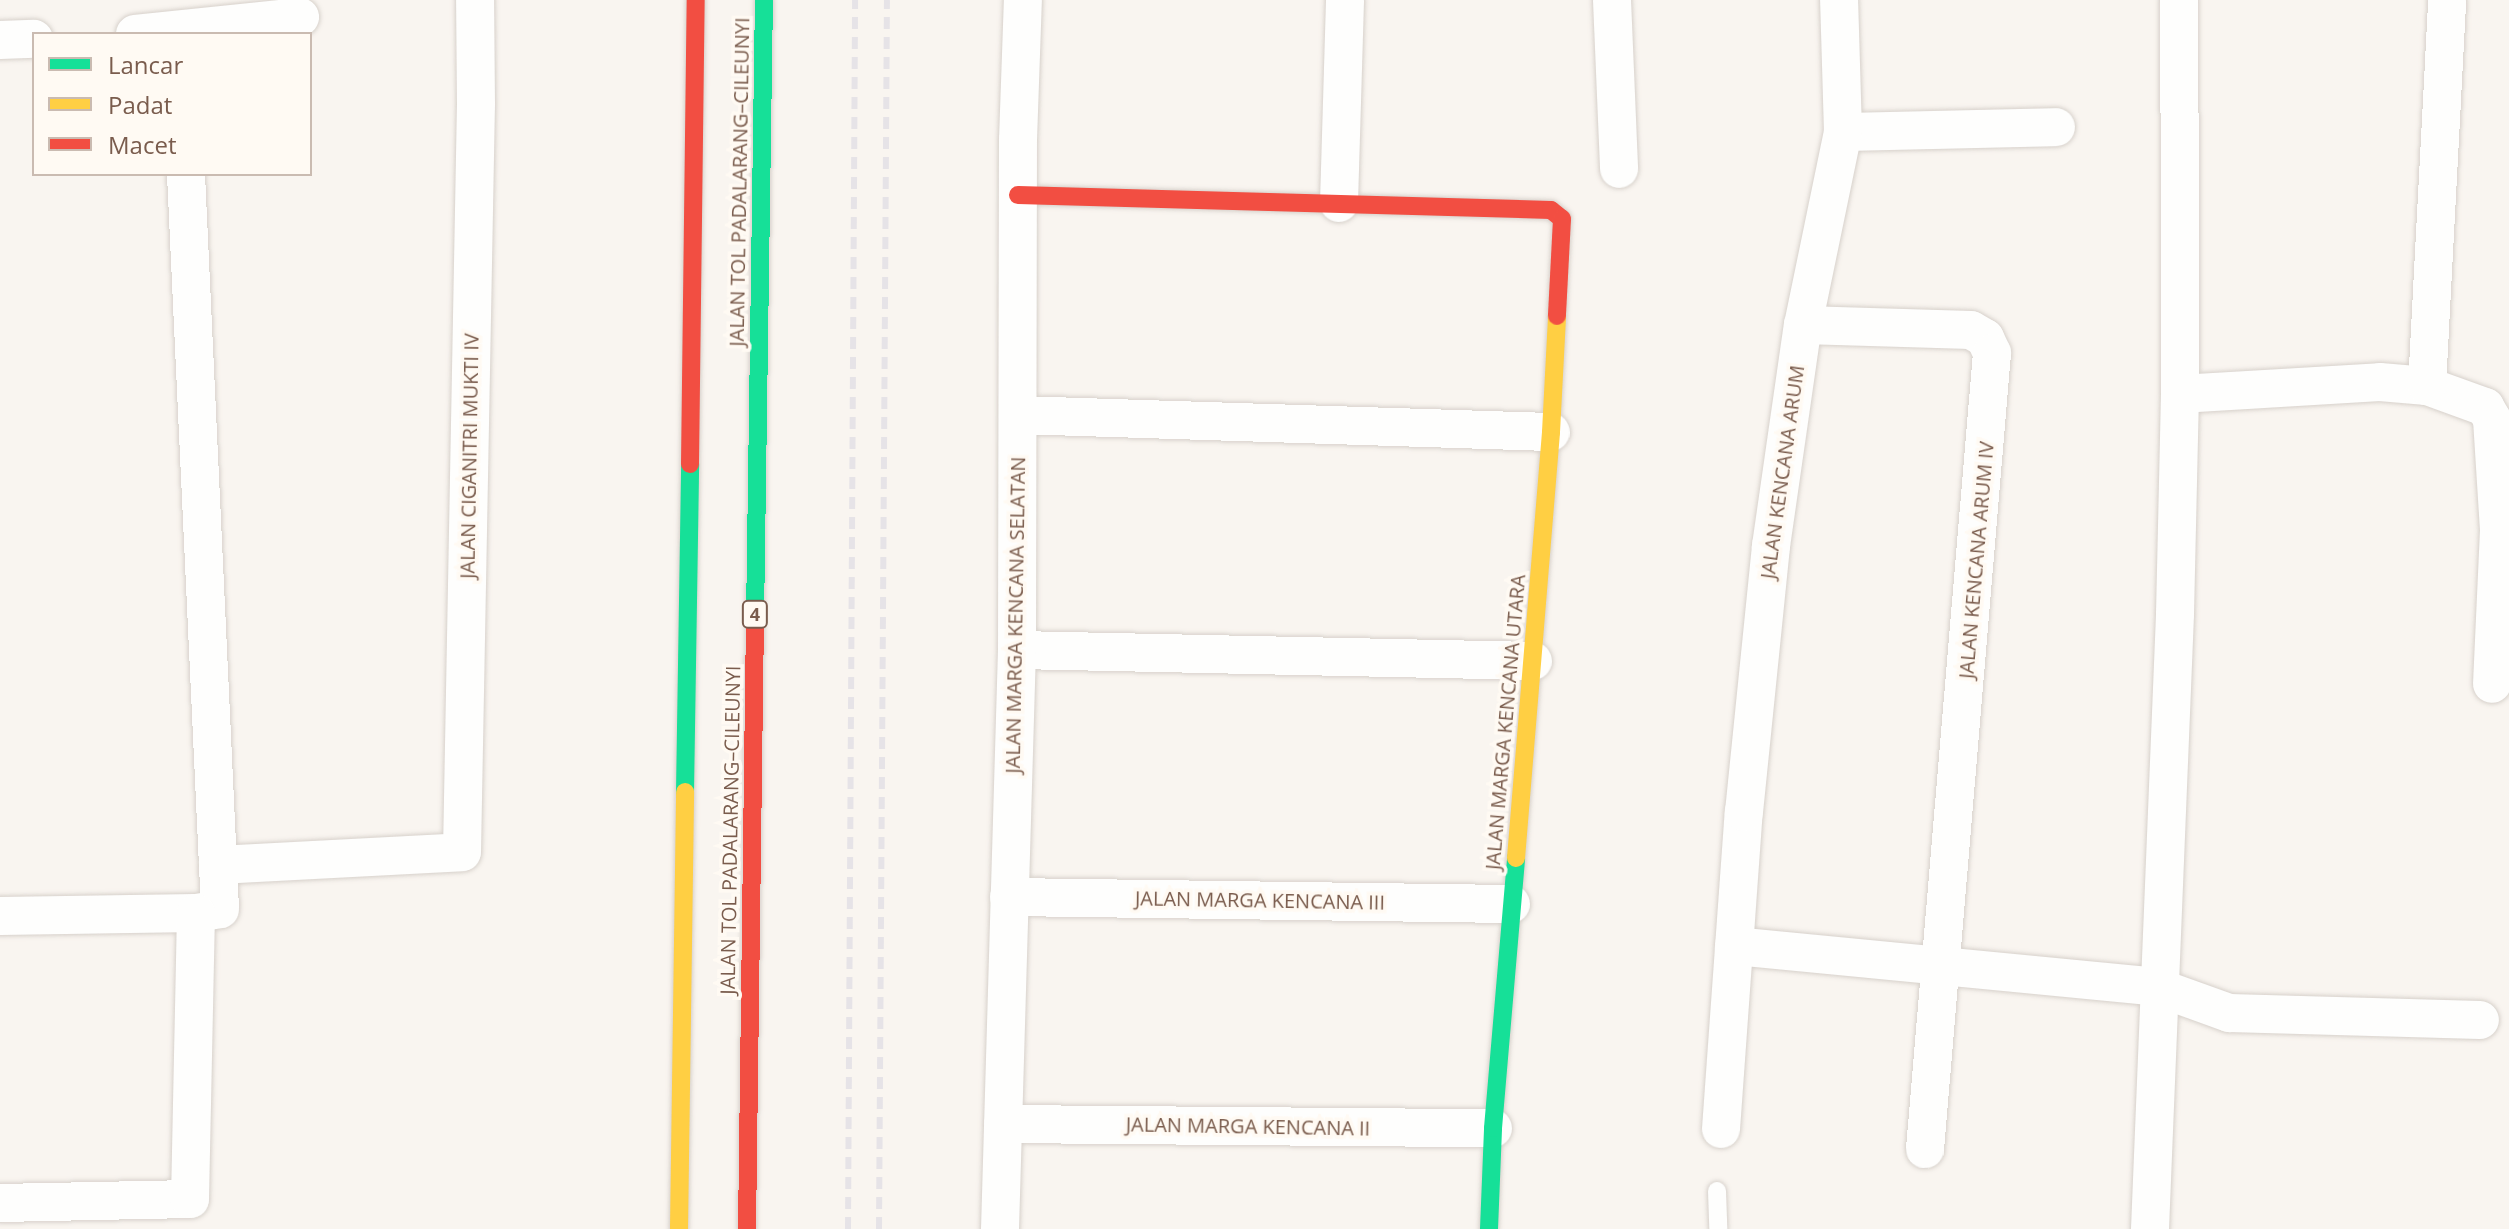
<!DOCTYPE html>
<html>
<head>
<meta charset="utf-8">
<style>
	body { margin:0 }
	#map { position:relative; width:2509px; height:1229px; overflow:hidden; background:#f9f5f0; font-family:"Open Sans",sans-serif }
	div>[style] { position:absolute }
	.roads { filter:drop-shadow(0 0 2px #d7d1cb) drop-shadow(0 0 2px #d7d1cb) }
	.lane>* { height:18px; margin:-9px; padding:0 9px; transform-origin:9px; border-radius:9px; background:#fefefd }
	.street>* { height:38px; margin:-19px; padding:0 19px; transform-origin:19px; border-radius:19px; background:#fefefd }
	.fast>* { height:18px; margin:-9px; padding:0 9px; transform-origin:9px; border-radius:9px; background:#16e098 }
	.slow>* { height:18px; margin:-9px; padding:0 9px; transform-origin:9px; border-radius:9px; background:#ffcf43 }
	.jam>* { height:18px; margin:-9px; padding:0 9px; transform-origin:9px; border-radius:9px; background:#f24e42 }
	.rail>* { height:6px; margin-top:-3px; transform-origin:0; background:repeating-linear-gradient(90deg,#e6e3e7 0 12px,transparent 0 20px) }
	span { translate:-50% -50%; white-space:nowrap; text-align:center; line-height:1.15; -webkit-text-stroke:7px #fffaf3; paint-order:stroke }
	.shield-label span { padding:2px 6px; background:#fffaf3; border:2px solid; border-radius:6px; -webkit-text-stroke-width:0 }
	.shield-label { font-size:18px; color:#7a5c4d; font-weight:700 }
	.street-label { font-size:20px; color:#7a5c4d }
	.legend { position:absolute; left:32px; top:32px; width:280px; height:144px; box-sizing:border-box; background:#fffaf3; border:2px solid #cabbb1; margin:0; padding:10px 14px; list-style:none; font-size:24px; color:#7a5c4d }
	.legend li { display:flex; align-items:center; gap:16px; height:40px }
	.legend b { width:40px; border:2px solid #cabbb1 }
</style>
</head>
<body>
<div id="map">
	<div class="roads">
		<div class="lane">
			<i style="left:1717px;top:1191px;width:38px;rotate:88deg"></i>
		</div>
		<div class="street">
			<i style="left:1612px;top:0;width:169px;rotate:87.6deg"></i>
			<i style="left:135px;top:34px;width:166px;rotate:-5.9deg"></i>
			<i style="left:0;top:40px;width:34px;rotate:-2deg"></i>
			<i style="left:1843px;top:132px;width:213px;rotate:-1.3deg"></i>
			<i style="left:1339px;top:203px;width:203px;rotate:-88.3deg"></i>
			<i style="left:1803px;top:325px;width:168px;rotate:1.7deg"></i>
			<i style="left:1971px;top:330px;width:16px;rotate:30deg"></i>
			<i style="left:1985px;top:338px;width:17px;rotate:65deg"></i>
			<i style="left:1992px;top:353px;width:799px;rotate:94.81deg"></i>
			<i style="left:2427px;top:386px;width:62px;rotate:19.9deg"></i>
			<i style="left:2485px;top:407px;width:14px;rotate:60deg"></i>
			<i style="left:2492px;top:419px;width:111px;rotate:86.4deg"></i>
			<i style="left:2499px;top:530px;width:154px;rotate:92.6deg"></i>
			<i style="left:2180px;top:394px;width:200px;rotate:-3.4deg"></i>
			<i style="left:2380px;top:382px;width:47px;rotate:4.9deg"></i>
			<i style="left:2427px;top:386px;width:387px;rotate:-87deg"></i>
			<i style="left:1018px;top:415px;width:533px;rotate:1.83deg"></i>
			<i style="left:1017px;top:650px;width:516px;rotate:1.22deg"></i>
			<i style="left:218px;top:865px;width:244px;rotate:-3deg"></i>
			<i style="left:462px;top:852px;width:747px;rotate:-88.93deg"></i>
			<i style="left:476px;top:105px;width:105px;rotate:-90.5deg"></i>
			<i style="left:1009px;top:897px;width:502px;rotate:0.8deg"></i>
			<i style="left:0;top:916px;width:196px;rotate:-0.9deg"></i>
			<i style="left:196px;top:913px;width:24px;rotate:-9deg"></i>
			<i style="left:220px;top:909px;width:736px;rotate:-92.65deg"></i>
			<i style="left:1734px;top:946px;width:425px;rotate:5.5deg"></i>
			<i style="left:2157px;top:987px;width:77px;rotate:19.9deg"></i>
			<i style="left:2229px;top:1013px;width:251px;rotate:1.6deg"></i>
			<i style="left:1003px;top:1124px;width:490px;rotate:0.5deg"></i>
			<i style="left:1721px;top:1129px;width:318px;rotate:-85.9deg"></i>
			<i style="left:1744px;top:812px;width:267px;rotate:-84.2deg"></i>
			<i style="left:1771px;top:546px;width:223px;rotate:-81.8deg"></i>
			<i style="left:1803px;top:325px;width:197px;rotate:-78.3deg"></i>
			<i style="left:1843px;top:132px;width:132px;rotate:-91.7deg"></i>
			<i style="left:0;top:1203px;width:190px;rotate:-1.2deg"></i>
			<i style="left:190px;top:1199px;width:286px;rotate:-88.8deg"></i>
			<i style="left:1000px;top:1229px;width:579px;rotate:-88.32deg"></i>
			<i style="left:1017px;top:650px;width:510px;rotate:-89.89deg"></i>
			<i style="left:1018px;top:140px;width:140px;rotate:-88deg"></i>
			<i style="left:2150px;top:1229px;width:616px;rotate:-87.67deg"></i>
			<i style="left:2175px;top:614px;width:220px;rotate:-88.7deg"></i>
			<i style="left:2180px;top:394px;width:394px;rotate:-90.1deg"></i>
		</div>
		<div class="fast">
			<i style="left:755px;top:618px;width:618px;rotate:-89.17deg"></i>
			<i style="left:685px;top:792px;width:328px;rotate:-89.1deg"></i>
			<i style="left:1489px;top:1229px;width:101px;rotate:-87.7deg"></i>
			<i style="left:1493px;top:1128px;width:271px;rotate:-85.1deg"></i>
		</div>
		<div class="slow">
			<i style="left:1516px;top:858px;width:427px;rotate:-85.3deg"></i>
			<i style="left:1551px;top:432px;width:116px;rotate:-87deg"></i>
			<i style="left:679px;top:1229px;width:437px;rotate:-89.2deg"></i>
		</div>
		<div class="jam">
			<i style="left:1018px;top:195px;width:533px;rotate:1.61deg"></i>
			<i style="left:1551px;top:210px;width:14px;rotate:39deg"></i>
			<i style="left:1562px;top:219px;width:97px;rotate:93deg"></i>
			<i style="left:690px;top:464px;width:464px;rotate:-89.3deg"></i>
			<i style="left:747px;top:1229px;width:611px;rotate:-89.25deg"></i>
		</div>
	</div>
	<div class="rail">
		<i style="left:848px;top:1229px;width:1229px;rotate:-89.67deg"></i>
		<i style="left:879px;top:1229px;width:1229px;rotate:-89.63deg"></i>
	</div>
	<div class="shield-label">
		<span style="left:755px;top:614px">4</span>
	</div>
	<div class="street-label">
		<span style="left:739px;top:182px;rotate:-89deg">JALAN TOL PADALARANG–CILEUNYI</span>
		<span style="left:469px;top:456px;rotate:-89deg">JALAN CIGANITRI MUKTI IV</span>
		<span style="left:1782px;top:472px;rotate:-82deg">JALAN KENCANA ARUM</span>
		<span style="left:1976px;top:560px;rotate:-85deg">JALAN KENCANA ARUM IV</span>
		<span style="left:1015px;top:615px;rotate:-89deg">JALAN MARGA KENCANA SELATAN</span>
		<span style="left:1505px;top:722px;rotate:-85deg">JALAN MARGA KENCANA UTARA</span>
		<span style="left:730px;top:830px;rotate:-89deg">JALAN TOL PADALARANG–CILEUNYI</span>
		<span style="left:1260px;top:900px;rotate:1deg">JALAN MARGA KENCANA III</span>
		<span style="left:1248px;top:1126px;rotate:1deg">JALAN MARGA KENCANA II</span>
	</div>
	<ul class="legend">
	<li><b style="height:10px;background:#16e098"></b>Lancar</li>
	<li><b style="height:10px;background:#ffcf43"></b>Padat</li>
	<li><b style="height:10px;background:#f24e42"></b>Macet</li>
	</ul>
</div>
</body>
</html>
